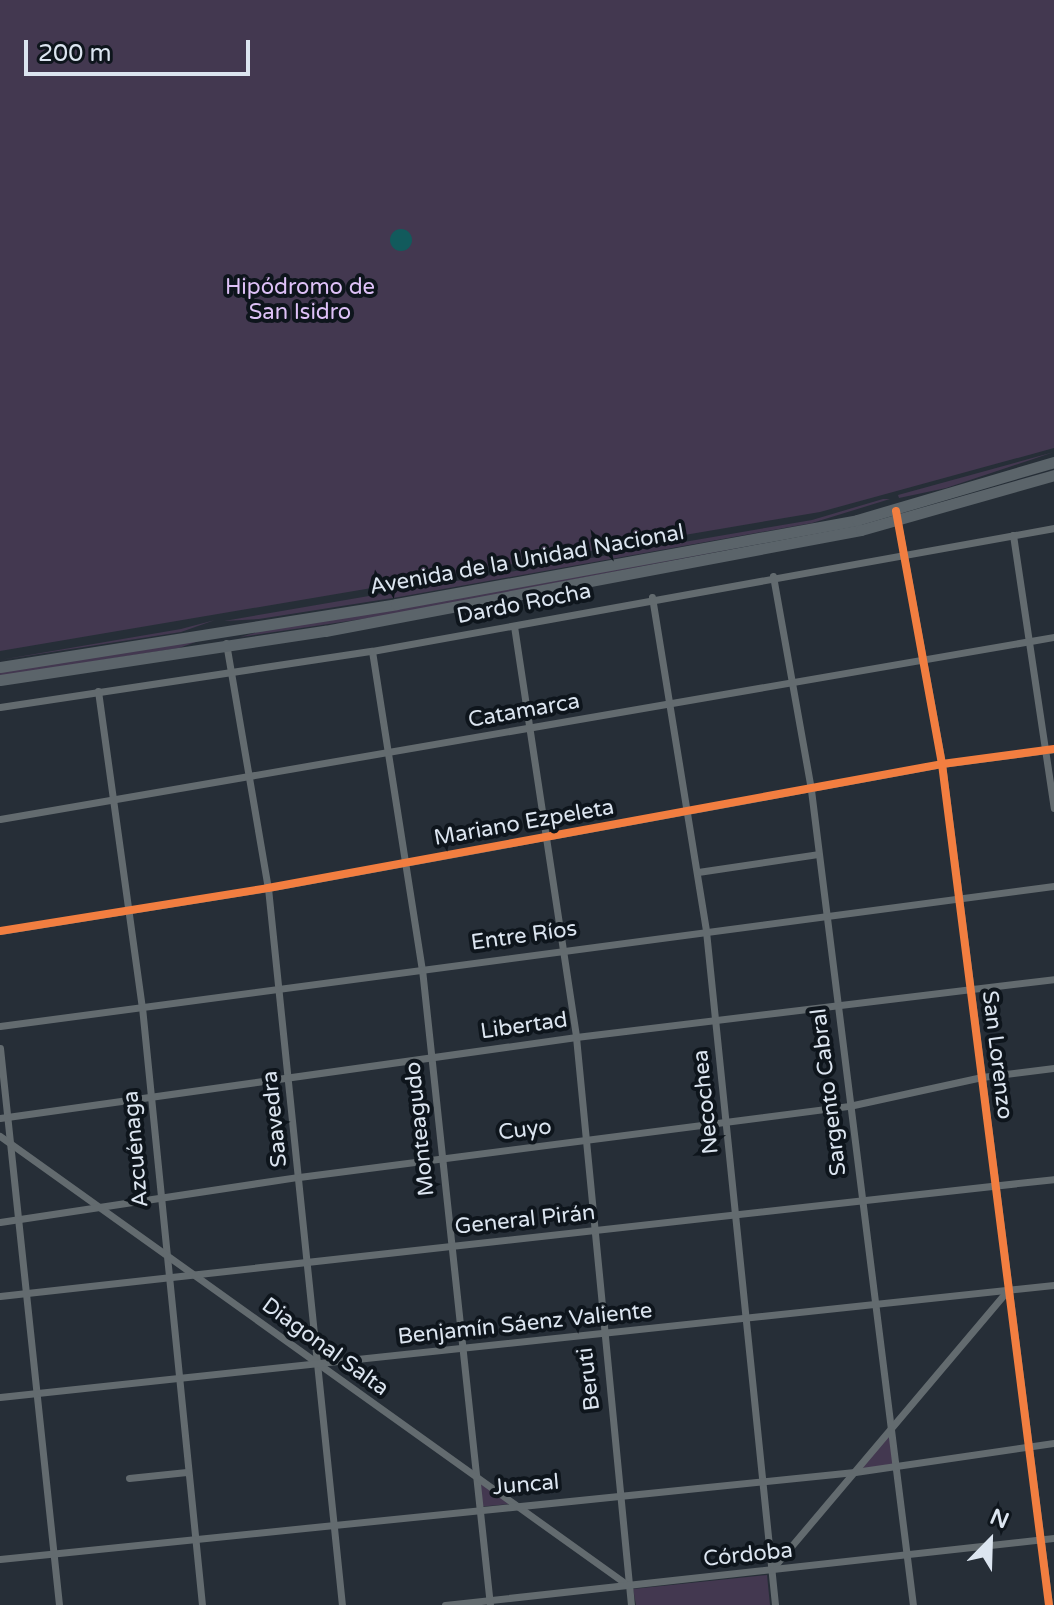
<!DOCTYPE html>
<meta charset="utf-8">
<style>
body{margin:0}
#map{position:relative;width:1054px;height:1605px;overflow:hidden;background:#262e37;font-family:"Varela Round",sans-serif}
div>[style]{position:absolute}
.green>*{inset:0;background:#433850}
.water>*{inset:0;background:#125a5c}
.round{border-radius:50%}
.minor>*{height:7px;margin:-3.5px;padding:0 3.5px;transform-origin:3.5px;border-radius:3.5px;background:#636b6f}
.secondary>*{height:11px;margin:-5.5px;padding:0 5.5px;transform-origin:5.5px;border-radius:5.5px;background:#5b646a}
.cycleway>*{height:8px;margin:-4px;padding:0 4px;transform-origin:4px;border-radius:4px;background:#f27e40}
span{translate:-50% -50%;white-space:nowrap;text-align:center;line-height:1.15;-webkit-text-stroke:8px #0e151c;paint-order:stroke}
.park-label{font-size:22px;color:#dec1f7}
.street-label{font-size:22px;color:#dce5f0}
.north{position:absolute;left:950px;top:1501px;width:80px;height:80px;-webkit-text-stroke:6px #0e151c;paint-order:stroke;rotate:23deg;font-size:22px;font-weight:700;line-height:32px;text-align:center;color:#dce5f0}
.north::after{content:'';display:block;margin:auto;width:28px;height:36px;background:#dce5f0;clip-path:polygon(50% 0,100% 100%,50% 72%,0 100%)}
.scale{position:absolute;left:24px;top:40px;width:226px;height:36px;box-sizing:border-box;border:4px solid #dce5f0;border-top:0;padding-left:10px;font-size:24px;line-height:28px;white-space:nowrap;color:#dce5f0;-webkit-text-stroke:6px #0e151c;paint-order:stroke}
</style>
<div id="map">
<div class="green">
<div style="clip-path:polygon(0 0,1054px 0,1054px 448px,820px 512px,0 651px)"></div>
<div style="clip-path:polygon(1054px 452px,946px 488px,899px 498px,898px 495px)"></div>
<div style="clip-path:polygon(883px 499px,890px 499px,812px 523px,399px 597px,259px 619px,224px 621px,812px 520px)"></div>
<div style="clip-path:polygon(881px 520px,396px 614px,240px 637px,265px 630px)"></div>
<div style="clip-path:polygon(215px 620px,181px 632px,0 660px,181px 629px)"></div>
<div style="clip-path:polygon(201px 640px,179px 648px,0 676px,0 670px)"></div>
<div style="clip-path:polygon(890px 1430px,896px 1466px,855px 1472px)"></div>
<div style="clip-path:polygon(474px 1477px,511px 1504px,477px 1507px)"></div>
<div style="clip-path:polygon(767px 1575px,770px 1605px,636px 1605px,633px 1589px)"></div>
</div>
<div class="water">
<div class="round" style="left:390px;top:229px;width:22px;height:22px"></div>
</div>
<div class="minor">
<div style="left:897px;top:518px;width:250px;rotate:79.6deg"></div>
<div style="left:942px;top:764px;width:848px;rotate:82.75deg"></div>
<div style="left:1013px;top:535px;width:276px;rotate:81.5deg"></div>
<div style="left:773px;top:576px;width:217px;rotate:79.9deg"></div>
<div style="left:811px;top:790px;width:821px;rotate:82.87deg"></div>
<div style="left:652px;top:597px;width:338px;rotate:80.8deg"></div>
<div style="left:706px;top:931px;width:678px;rotate:84.15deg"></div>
<div style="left:514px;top:626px;width:416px;rotate:81.4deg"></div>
<div style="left:576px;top:1037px;width:571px;rotate:84.47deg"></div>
<div style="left:226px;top:643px;width:249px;rotate:80.3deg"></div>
<div style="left:268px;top:888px;width:721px;rotate:84.11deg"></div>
<div style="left:372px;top:651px;width:322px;rotate:81.1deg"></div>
<div style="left:422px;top:969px;width:640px;rotate:83.9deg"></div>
<div style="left:98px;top:691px;width:319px;rotate:82.1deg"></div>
<div style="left:142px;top:1007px;width:601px;rotate:84.27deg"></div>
<div style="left:0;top:707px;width:376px;rotate:-8.6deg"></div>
<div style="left:372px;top:651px;width:693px;rotate:-10.22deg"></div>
<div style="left:0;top:819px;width:1070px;rotate:-9.8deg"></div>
<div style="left:698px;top:872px;width:121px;rotate:-8.5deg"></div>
<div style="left:0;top:931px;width:271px;rotate:-9.1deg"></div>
<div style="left:268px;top:888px;width:685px;rotate:-10.42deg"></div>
<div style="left:942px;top:764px;width:113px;rotate:-7.6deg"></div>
<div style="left:0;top:1026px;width:1063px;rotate:-7.57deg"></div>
<div style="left:0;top:1048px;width:560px;rotate:83.95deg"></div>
<div style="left:0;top:1118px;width:582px;rotate:-8deg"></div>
<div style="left:576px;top:1037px;width:482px;rotate:-6.9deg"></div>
<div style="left:0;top:1136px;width:773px;rotate:35.58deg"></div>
<div style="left:0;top:1222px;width:302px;rotate:-8.6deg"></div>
<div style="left:299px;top:1177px;width:555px;rotate:-7.36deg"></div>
<div style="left:849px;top:1106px;width:136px;rotate:-12.3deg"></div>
<div style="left:982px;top:1077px;width:73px;rotate:-7.1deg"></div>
<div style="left:0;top:1296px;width:1060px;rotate:-6.33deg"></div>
<div style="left:0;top:1397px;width:1060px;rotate:-6.07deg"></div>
<div style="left:129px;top:1478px;width:58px;rotate:-5.9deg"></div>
<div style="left:0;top:1559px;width:859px;rotate:-5.81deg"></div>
<div style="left:855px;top:1472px;width:201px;rotate:-8.3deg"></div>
<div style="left:772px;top:1569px;width:365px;rotate:-49.8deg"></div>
<div style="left:445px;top:1605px;width:613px;rotate:-6.28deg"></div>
</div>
<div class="secondary">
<div style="left:0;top:667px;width:401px;rotate:-9deg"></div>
<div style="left:396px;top:604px;width:469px;rotate:-10.3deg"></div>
<div style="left:857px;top:520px;width:205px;rotate:-16.4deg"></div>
<div style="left:0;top:680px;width:329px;rotate:-8.6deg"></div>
<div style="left:325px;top:631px;width:545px;rotate:-10.67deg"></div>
<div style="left:861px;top:530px;width:201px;rotate:-15.9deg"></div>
</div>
<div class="cycleway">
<div style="left:896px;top:511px;width:257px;rotate:79.7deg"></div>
<div style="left:942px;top:764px;width:848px;rotate:82.75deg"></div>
<div style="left:0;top:931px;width:271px;rotate:-9.1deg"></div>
<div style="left:268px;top:888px;width:685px;rotate:-10.42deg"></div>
<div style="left:942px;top:764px;width:113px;rotate:-7.6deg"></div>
</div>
<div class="park-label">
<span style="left:300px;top:300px">Hipódromo de<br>San Isidro</span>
</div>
<div class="street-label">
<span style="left:527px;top:560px;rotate:-10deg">Avenida de la Unidad Nacional</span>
<span style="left:524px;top:604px;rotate:-11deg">Dardo Rocha</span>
<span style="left:524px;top:711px;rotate:-10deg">Catamarca</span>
<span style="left:524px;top:823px;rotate:-10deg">Mariano Ezpeleta</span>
<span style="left:524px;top:936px;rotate:-8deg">Entre Ríos</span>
<span style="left:524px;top:1026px;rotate:-8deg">Libertad</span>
<span style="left:997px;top:1055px;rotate:83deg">San Lorenzo</span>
<span style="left:829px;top:1092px;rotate:-97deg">Sargento Cabral</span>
<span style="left:706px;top:1102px;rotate:-96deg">Necochea</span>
<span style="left:275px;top:1119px;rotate:-96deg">Saavedra</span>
<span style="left:420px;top:1129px;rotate:-96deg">Monteagudo</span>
<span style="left:525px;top:1130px;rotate:-7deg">Cuyo</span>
<span style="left:136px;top:1149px;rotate:-95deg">Azcuénaga</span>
<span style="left:525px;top:1220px;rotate:-6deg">General Pirán</span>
<span style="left:525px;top:1324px;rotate:-6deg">Benjamín Sáenz Valiente</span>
<span style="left:325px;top:1347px;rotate:36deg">Diagonal Salta</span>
<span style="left:589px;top:1379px;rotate:-97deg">Beruti</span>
<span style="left:526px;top:1485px;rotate:-5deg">Juncal</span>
<span style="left:748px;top:1555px;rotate:-6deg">Córdoba</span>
</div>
<div class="north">N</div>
<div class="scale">200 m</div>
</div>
